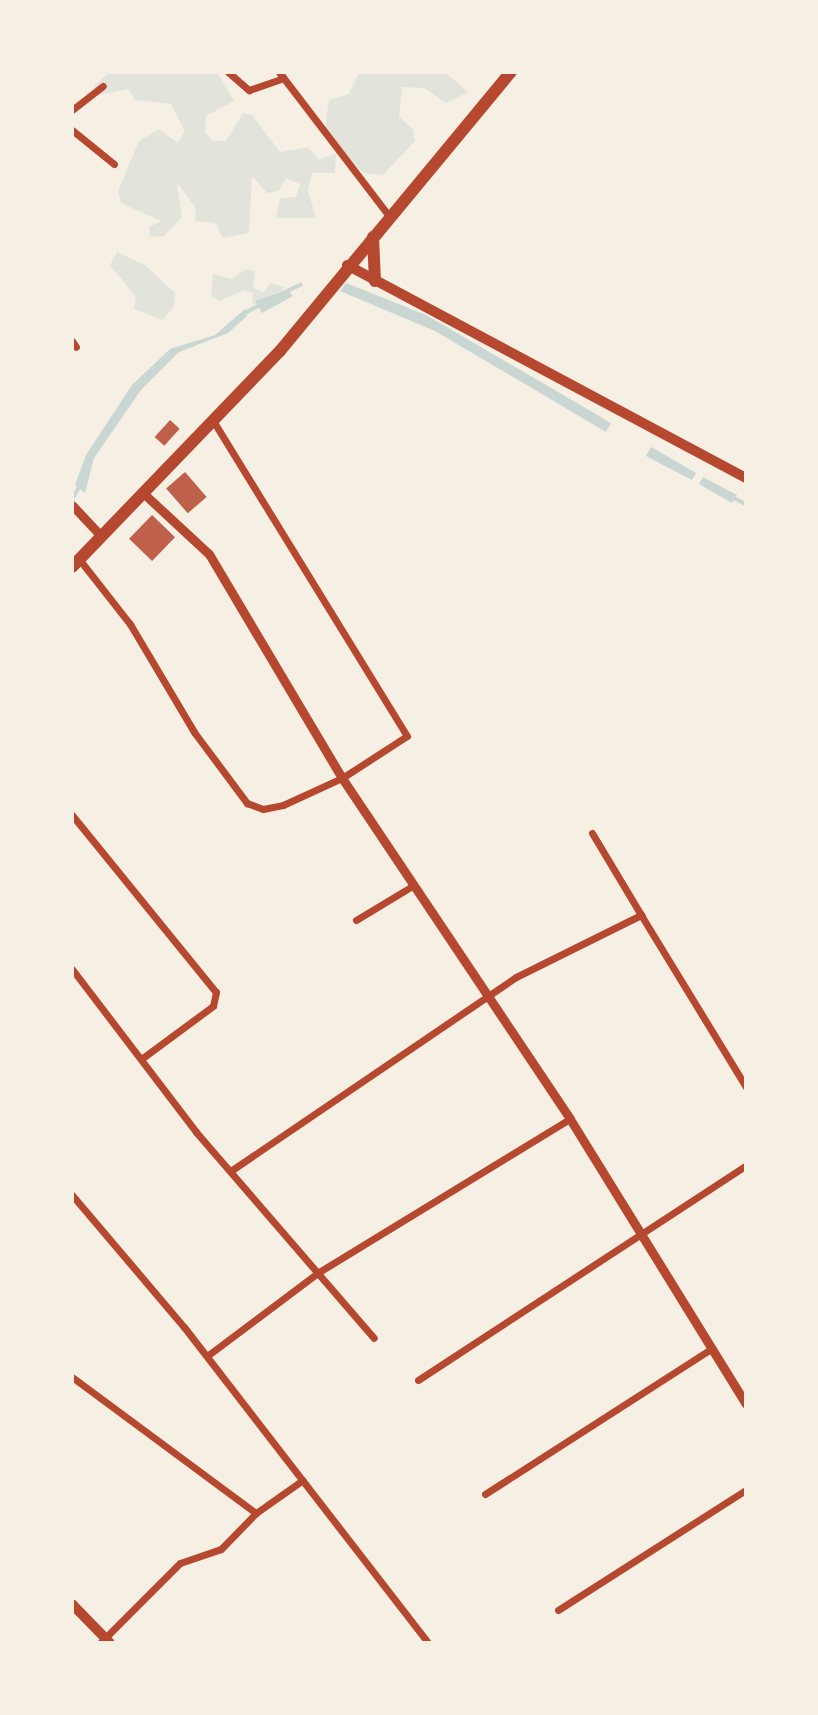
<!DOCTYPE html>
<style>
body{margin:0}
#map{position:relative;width:818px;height:1715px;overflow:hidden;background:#f6efe4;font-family:Quicksand,sans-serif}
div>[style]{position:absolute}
.green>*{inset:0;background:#e2e4dc}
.water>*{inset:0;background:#c9d6d2}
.stream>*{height:3.5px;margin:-1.75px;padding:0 1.75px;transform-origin:1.75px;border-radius:1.75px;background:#c9d6d2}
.building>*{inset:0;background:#bf614a;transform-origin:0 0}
.minor>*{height:7px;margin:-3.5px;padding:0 3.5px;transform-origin:3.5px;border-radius:3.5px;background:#b5482f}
.tertiary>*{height:9px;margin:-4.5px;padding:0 4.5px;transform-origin:4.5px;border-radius:4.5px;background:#b5482f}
.secondary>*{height:10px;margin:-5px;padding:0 5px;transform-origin:5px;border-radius:5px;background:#b5482f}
.primary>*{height:12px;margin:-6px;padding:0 6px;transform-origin:6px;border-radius:6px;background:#b5482f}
span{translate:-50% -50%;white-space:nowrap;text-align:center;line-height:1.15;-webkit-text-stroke:5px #f6efe4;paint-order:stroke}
.frame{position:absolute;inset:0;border:74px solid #f6efe4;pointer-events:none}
</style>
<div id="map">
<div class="green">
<div style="clip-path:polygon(110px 72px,217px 72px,234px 101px,206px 116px,205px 132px,212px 141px,226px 141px,243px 113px,252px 115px,280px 152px,308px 147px,319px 160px,336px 153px,335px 173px,312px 173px,308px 190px,316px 218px,276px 218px,280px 198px,296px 197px,300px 184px,286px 178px,279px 191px,267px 193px,252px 176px,249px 233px,223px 238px,215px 223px,195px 221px,196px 208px,177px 183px,182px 217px,164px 236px,150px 237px,149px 227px,161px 221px,121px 203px,118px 191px,139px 141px,159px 129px,178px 143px,185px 131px,171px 104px,135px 100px,128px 89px,94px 96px,95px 85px)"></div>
<div style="clip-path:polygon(359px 72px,445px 72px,468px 92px,446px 103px,424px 88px,402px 87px,399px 117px,413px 129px,415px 141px,383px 175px,364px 173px,324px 134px,329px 100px,349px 94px)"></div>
<div style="clip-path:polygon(117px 252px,146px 266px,175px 293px,174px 307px,162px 320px,134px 309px,136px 297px,110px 265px)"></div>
<div style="clip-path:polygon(246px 269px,255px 271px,253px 287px,263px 293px,270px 283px,284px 287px,280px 299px,252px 304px,253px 293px,245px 290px,219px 301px,211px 296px,213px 274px,231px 279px)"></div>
</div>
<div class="water">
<div style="clip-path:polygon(346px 283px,426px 315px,611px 423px,606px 432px,435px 331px,340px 291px)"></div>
<div style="clip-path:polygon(288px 290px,293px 296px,262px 313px,255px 301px)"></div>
<div style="clip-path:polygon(245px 309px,247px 316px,228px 333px,179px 352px,141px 390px,94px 458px,85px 493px,75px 485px,86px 455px,132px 385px,170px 349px,215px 335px)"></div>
<div style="clip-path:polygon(651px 447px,696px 473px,692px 480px,646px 456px)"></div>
<div style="clip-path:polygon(703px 477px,737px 495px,732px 503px,699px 484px)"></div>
</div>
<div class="stream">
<div style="left:285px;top:292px;width:17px;rotate:-25deg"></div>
<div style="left:245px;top:313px;width:17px;rotate:-28deg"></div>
<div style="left:732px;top:497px;width:16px;rotate:27deg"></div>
<div style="left:72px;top:500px;width:17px;rotate:-62deg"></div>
</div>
<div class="building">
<div style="left:170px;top:420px;width:13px;height:23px;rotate:42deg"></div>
<div style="left:185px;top:472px;width:33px;height:25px;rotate:49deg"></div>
<div style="left:152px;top:515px;width:32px;height:33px;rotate:44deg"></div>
</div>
<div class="minor">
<div style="left:228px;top:72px;width:28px;rotate:41deg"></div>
<div style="left:249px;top:90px;width:36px;rotate:-19deg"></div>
<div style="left:279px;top:72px;width:181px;rotate:52.6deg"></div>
<div style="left:72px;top:110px;width:39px;rotate:-38deg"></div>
<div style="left:72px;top:130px;width:54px;rotate:39deg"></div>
<div style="left:72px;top:341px;width:7px;rotate:56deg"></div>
<div style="left:79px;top:559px;width:83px;rotate:51.9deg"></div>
<div style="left:130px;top:624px;width:126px;rotate:59.3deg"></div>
<div style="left:194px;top:732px;width:89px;rotate:53.3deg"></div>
<div style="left:247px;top:803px;width:17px;rotate:21deg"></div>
<div style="left:263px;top:809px;width:20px;rotate:-11deg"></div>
<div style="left:283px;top:805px;width:65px;rotate:-24.6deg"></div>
<div style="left:342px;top:778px;width:77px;rotate:-32.9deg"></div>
<div style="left:407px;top:736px;width:372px;rotate:-121.6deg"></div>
<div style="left:72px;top:815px;width:228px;rotate:50.9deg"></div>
<div style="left:216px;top:992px;width:14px;rotate:102deg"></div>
<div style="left:213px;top:1006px;width:89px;rotate:143.6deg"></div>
<div style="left:592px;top:833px;width:96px;rotate:59.1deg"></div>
<div style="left:356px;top:920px;width:68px;rotate:-31.1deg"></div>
<div style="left:72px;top:969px;width:205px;rotate:52.7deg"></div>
<div style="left:196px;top:1132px;width:272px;rotate:49.2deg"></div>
<div style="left:232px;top:1170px;width:343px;rotate:-34.2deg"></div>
<div style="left:516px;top:977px;width:140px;rotate:-26.4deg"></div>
<div style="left:641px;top:915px;width:202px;rotate:58.6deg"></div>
<div style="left:72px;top:1195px;width:173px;rotate:49.7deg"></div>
<div style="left:184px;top:1327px;width:399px;rotate:52.3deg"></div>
<div style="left:207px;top:1356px;width:140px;rotate:-36.9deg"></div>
<div style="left:319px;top:1272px;width:294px;rotate:-31.4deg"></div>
<div style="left:72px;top:1377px;width:229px;rotate:36.5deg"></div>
<div style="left:418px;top:1380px;width:392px;rotate:-33.2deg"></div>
<div style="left:485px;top:1494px;width:270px;rotate:-32.7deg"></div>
<div style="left:558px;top:1610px;width:223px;rotate:-32.6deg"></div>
<div style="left:100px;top:1643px;width:113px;rotate:-45deg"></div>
<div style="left:180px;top:1563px;width:43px;rotate:-18.9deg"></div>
<div style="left:221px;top:1549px;width:50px;rotate:-45.8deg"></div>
<div style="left:256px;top:1513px;width:57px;rotate:-35.1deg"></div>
</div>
<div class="tertiary">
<div style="left:142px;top:492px;width:91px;rotate:42.8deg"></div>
<div style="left:209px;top:554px;width:261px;rotate:59.3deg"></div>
<div style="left:342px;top:778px;width:410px;rotate:56.2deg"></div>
<div style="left:570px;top:1119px;width:335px;rotate:58.3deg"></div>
<div style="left:72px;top:505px;width:42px;rotate:46.9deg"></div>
</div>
<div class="secondary">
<div style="left:347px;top:265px;width:452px;rotate:28.1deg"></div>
<div style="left:72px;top:1604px;width:54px;rotate:45.7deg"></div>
</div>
<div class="primary">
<div style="left:373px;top:237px;width:44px;rotate:87.4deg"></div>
<div style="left:72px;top:567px;width:300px;rotate:-46.1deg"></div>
<div style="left:280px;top:351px;width:362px;rotate:-50.4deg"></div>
</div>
<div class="frame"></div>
</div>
